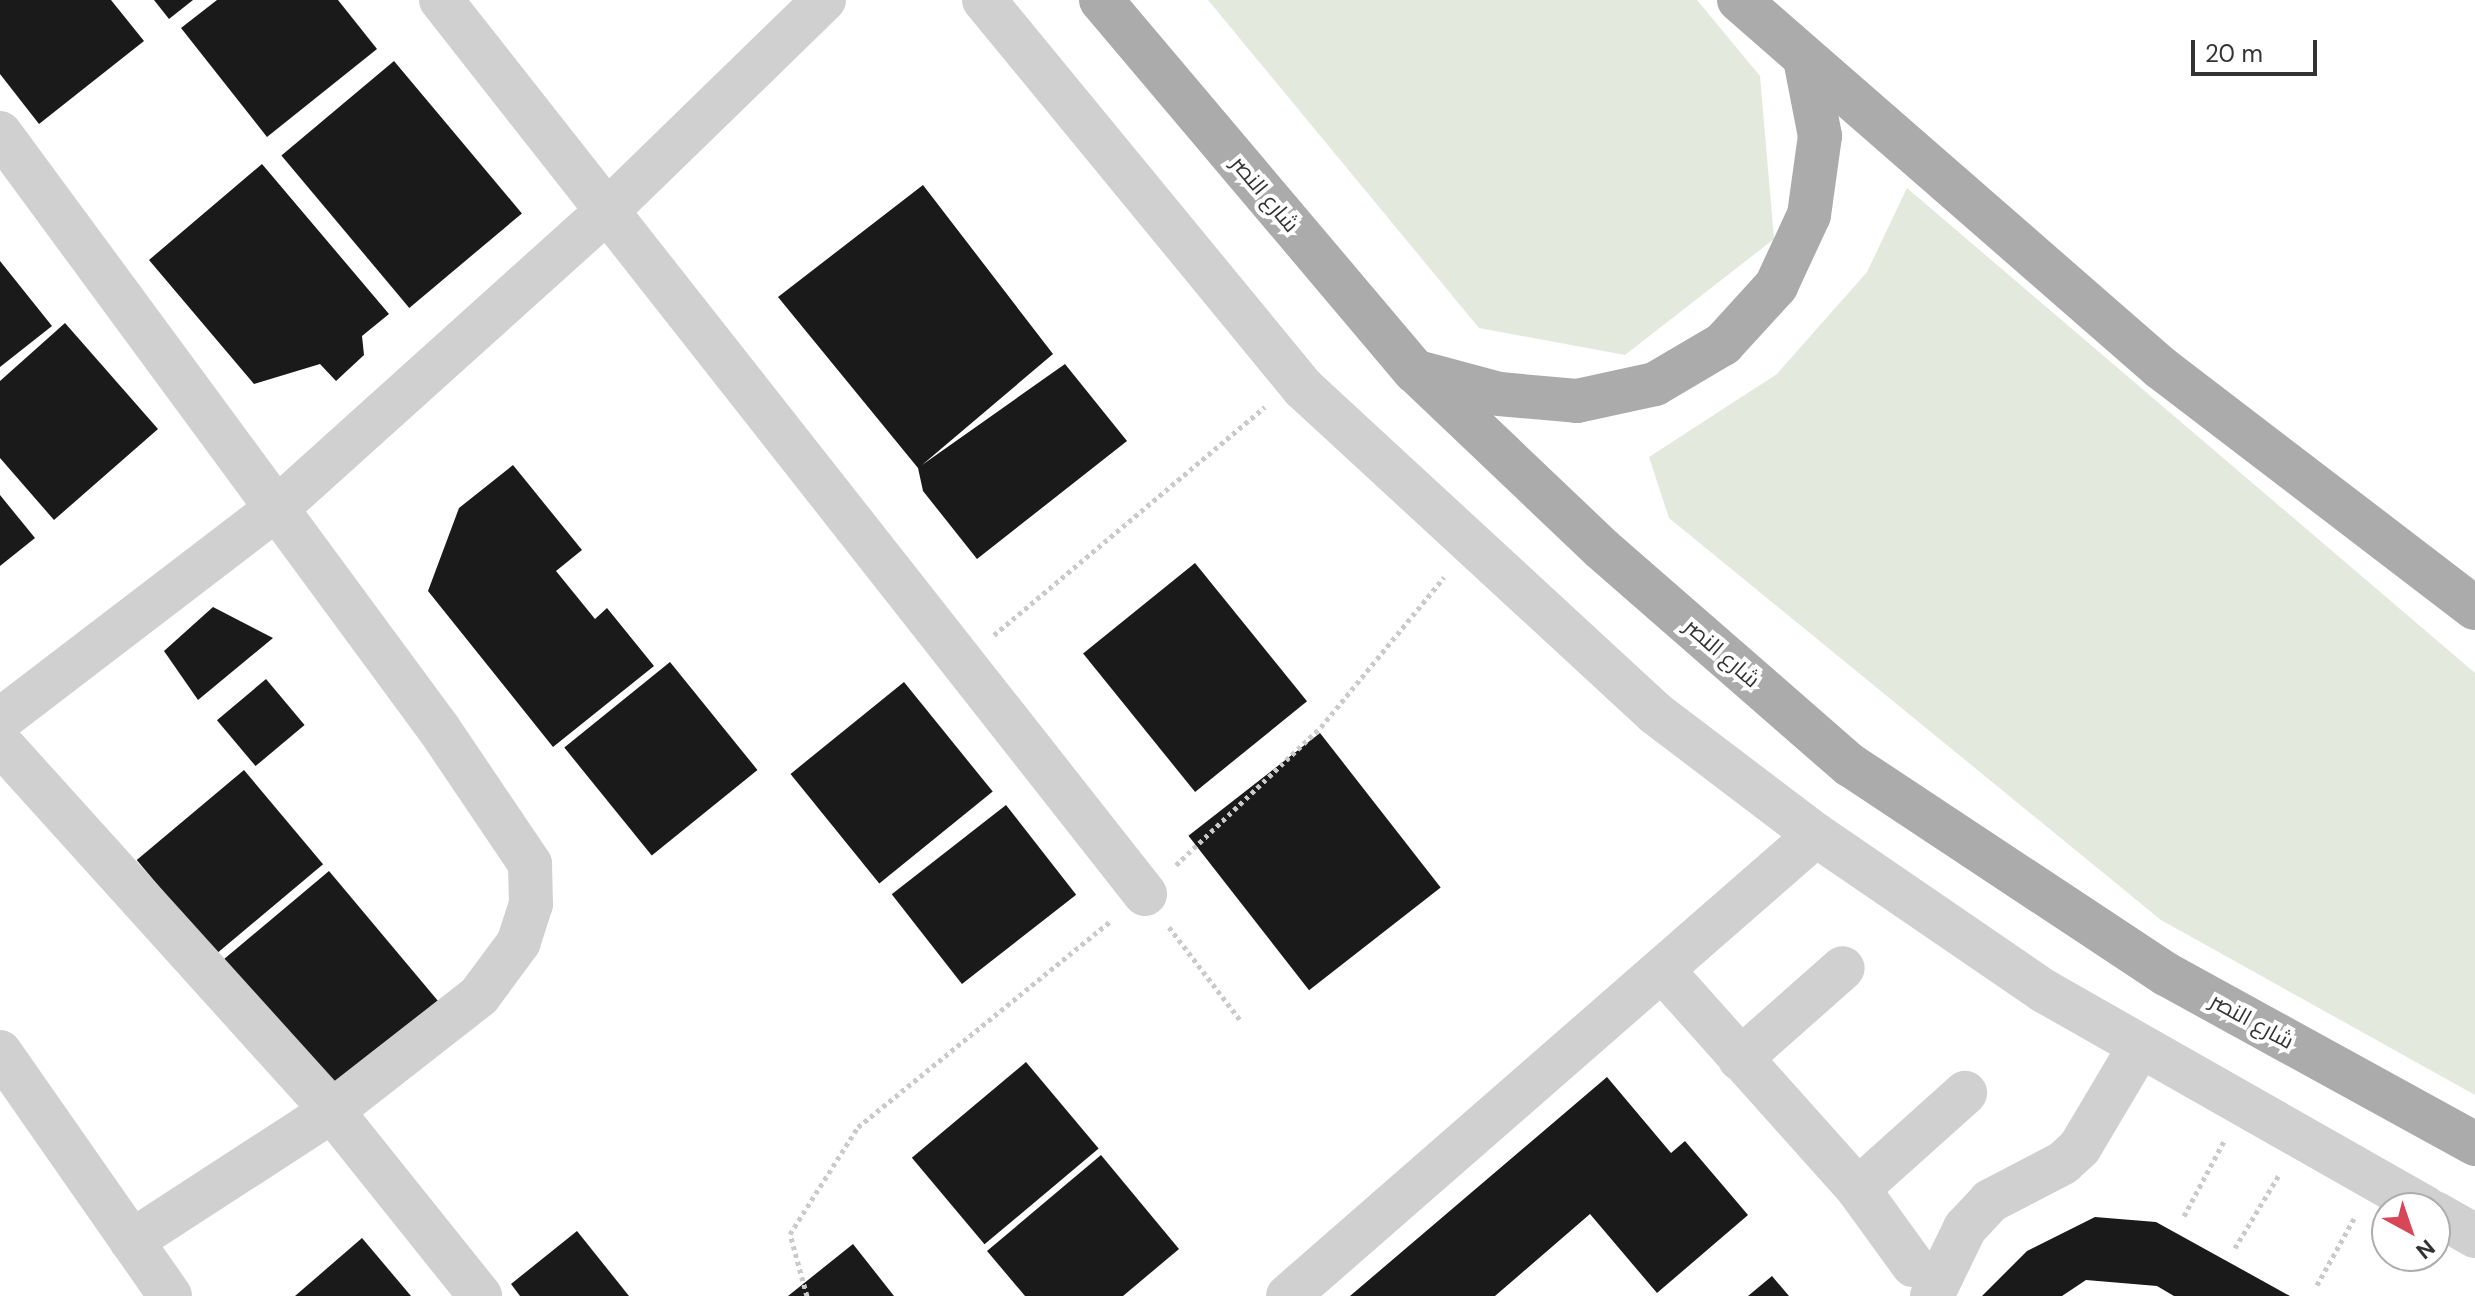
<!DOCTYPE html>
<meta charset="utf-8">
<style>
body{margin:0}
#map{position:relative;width:2475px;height:1296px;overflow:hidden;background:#fff;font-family:"DM Sans",Cairo,sans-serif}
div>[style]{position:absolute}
.green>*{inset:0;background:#e3e9dd}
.building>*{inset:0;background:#1a1a1a;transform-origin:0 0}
.path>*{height:5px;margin-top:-2.5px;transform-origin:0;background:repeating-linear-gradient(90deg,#cacaca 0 4px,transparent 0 8px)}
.minor>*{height:44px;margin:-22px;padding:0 22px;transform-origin:22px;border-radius:22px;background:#d0d0d0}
.major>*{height:44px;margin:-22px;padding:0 22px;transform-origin:22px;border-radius:22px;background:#ababab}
span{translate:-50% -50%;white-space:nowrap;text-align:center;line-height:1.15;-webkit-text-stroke:8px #fff;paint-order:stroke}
.street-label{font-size:22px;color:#333}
.north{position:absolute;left:2371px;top:1192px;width:80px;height:80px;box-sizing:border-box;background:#fff;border:2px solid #adadad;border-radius:50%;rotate:140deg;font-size:22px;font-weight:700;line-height:32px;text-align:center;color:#333}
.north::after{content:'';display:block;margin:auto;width:28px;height:36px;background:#d84758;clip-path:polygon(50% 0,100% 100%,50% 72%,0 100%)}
.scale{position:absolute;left:2191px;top:40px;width:126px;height:36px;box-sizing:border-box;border:4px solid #333;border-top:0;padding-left:10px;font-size:24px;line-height:28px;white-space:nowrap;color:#333;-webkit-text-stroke:6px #fff;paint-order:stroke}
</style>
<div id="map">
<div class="green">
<div style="clip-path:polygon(1208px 0,1697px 0,1760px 76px,1774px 239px,1625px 355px,1479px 328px)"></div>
<div style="clip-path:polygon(1907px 188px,2475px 673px,2475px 1095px,2161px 920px,1669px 518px,1649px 457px,1777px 374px,1867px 272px)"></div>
</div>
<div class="building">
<div style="clip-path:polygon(0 0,111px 0,144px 41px,39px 124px,0 74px)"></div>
<div style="clip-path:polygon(154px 0,193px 0,169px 19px)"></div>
<div style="clip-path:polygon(217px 0,338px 0,377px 49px,267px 137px,181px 28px)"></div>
<div style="left:394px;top:61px;width:199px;height:147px;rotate:50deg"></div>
<div style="clip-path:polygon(262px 164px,389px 314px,362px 336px,364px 355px,336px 381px,320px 364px,254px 384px,149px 260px)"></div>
<div style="clip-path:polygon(923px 185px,1053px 354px,922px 465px,1065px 364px,1127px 441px,977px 559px,923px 491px,918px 468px,778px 297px)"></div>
<div style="clip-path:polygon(0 261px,52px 326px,0 367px)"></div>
<div style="clip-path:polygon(65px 323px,158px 429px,54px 520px,0 458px,0 381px)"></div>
<div style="clip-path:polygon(513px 465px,582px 550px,556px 571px,595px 619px,607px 608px,654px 666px,553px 747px,428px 591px,459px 508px)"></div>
<div style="clip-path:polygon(0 495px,35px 538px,0 566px)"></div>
<div style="left:1195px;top:563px;width:178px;height:144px;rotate:51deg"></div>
<div style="clip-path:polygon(213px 607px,273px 638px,198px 700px,164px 651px)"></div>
<div style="left:670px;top:662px;width:139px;height:136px;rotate:51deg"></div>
<div style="left:266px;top:679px;width:60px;height:64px;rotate:50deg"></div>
<div style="left:904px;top:682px;width:141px;height:146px;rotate:51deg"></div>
<div style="left:1320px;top:733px;width:196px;height:167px;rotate:52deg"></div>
<div style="left:244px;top:770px;width:123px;height:140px;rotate:50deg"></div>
<div style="left:1006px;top:805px;width:114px;height:145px;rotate:52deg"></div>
<div style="left:329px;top:871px;width:170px;height:140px;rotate:50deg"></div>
<div style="left:1026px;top:1062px;width:113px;height:149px;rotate:50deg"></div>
<div style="clip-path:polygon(1607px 1077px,1671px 1153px,1685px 1141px,1748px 1215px,1657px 1293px,1590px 1214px,1495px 1296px,1350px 1296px)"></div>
<div style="clip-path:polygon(1101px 1155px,1179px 1249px,1123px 1296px,1025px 1296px,987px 1251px)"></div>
<div style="clip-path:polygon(2095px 1217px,2156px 1222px,2290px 1296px,2174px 1296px,2157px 1286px,2086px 1280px,2062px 1296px,1982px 1296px,2027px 1251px)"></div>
<div style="clip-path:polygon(577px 1231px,629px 1296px,520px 1296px,511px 1284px)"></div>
<div style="clip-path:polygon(362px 1238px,411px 1296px,295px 1296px)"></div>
<div style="clip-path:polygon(853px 1244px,894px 1296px,788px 1296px)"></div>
<div style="clip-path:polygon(1772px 1276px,1789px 1296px,1748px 1296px)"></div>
</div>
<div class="path">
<div style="left:994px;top:635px;width:354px;rotate:-40.1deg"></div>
<div style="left:1176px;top:865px;width:200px;rotate:-43.6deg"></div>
<div style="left:1321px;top:727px;width:194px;rotate:-50.6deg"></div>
<div style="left:1169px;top:927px;width:117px;rotate:52.6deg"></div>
<div style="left:2184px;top:1216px;width:85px;rotate:-61.9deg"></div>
<div style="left:2235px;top:1248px;width:87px;rotate:-59deg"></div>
<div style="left:2317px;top:1285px;width:80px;rotate:-60.9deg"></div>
<div style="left:807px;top:1296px;width:64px;rotate:-105.3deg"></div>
<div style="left:790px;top:1234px;width:127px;rotate:-57.6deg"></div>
<div style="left:858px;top:1127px;width:326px;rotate:-39.2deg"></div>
</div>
<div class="minor">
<div style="left:441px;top:0;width:1138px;rotate:51.78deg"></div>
<div style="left:984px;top:0;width:502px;rotate:50.57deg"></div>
<div style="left:1303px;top:388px;width:479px;rotate:42.7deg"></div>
<div style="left:1655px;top:713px;width:202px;rotate:37.2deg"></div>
<div style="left:1816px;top:835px;width:276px;rotate:34.4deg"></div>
<div style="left:2044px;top:991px;width:439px;rotate:29.6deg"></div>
<div style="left:0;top:133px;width:740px;rotate:53.63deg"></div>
<div style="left:439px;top:729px;width:163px;rotate:56deg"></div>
<div style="left:530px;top:864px;width:40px;rotate:88.6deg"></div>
<div style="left:531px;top:904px;width:40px;rotate:108deg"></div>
<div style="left:519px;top:942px;width:67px;rotate:126.5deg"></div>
<div style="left:479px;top:996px;width:187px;rotate:142deg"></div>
<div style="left:332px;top:1111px;width:239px;rotate:147deg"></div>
<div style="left:0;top:720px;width:346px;rotate:-37.4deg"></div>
<div style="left:275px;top:510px;width:450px;rotate:-42deg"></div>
<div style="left:609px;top:209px;width:300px;rotate:-44.2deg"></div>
<div style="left:0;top:743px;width:496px;rotate:47.9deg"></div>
<div style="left:332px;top:1111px;width:237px;rotate:51.3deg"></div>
<div style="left:1664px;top:972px;width:291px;rotate:48.2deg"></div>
<div style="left:1858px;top:1189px;width:94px;rotate:54.1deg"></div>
<div style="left:0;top:1052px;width:297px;rotate:55.1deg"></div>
<div style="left:1740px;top:1059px;width:137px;rotate:-41.5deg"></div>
<div style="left:1858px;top:1189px;width:144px;rotate:-41.9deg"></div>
<div style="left:2435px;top:1213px;width:46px;rotate:29.9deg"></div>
<div style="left:1288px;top:1296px;width:701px;rotate:-41.12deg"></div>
<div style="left:1932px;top:1296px;width:76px;rotate:-64.1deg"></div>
<div style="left:1965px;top:1228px;width:37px;rotate:-47deg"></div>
<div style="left:1990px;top:1201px;width:82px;rotate:-27.5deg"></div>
<div style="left:2063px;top:1163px;width:23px;rotate:-43deg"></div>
<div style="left:2080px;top:1147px;width:117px;rotate:-59.3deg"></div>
</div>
<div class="major">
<div style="left:1101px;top:0;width:486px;rotate:49.8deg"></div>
<div style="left:1415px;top:371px;width:258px;rotate:43.6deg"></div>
<div style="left:1602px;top:549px;width:329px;rotate:41.1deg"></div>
<div style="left:1850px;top:765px;width:379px;rotate:33.5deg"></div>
<div style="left:2166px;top:974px;width:353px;rotate:28.8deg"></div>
<div style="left:1739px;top:0;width:560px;rotate:41.09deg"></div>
<div style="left:2161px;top:368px;width:395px;rotate:37.4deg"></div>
<div style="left:1421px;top:373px;width:81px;rotate:15.1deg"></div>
<div style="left:1499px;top:394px;width:78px;rotate:5.1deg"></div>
<div style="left:1577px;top:401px;width:80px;rotate:-12.3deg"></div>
<div style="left:1655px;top:384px;width:79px;rotate:-30.5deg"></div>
<div style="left:1723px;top:344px;width:79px;rotate:-47.6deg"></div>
<div style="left:1776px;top:286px;width:78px;rotate:-65.1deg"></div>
<div style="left:1809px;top:215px;width:80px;rotate:-82.1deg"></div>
<div style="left:1820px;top:136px;width:78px;rotate:-101deg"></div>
</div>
<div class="street-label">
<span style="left:1265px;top:194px;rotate:50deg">شارع النصر</span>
<span style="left:1722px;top:653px;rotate:41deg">شارع النصر</span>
<span style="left:2252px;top:1021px;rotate:29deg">شارع النصر</span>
</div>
<div class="north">N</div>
<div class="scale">20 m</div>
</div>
